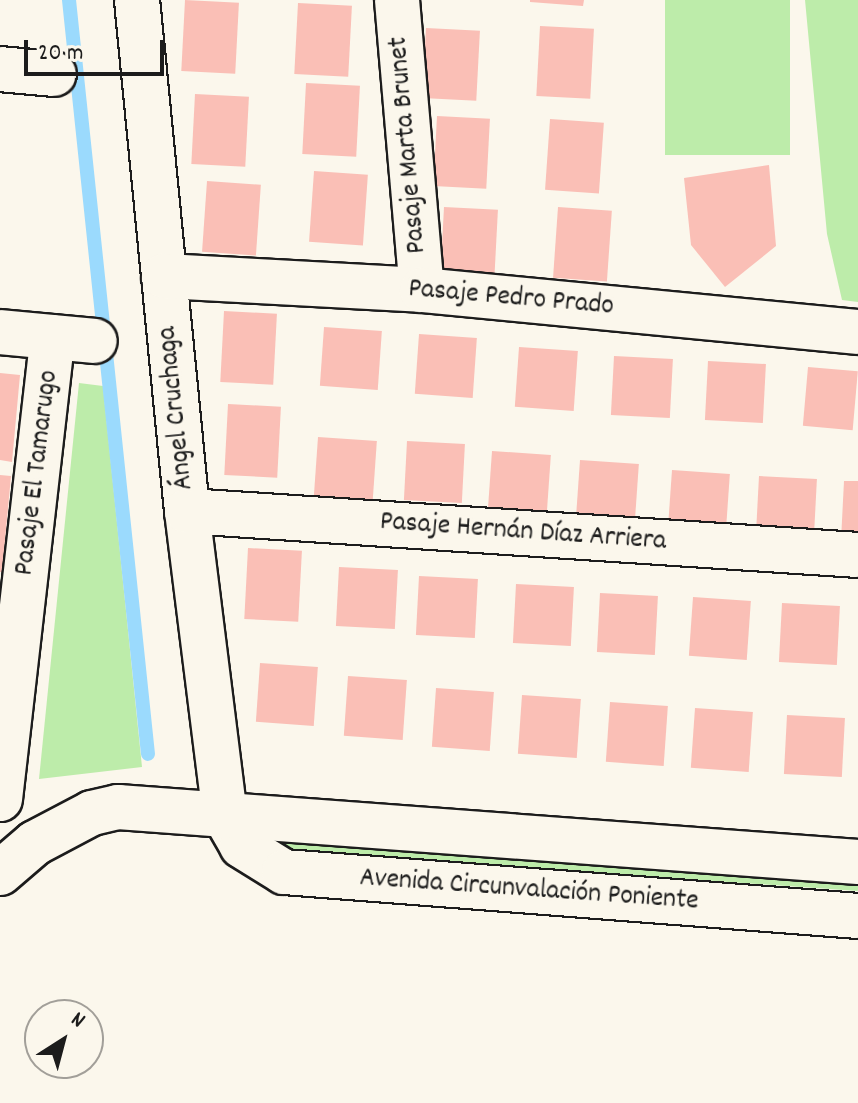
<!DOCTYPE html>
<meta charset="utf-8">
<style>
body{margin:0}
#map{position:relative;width:858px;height:1103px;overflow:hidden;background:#fbf7ec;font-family:Dekko,sans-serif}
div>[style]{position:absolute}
.green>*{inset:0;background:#bdecaa;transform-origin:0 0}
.stream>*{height:14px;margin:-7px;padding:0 7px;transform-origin:7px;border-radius:7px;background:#9bdafd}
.building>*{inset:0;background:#fabfb6;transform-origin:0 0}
.roads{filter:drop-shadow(2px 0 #1c1c1c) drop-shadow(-2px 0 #1c1c1c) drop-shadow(0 2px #1c1c1c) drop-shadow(0 -2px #1c1c1c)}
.minor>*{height:44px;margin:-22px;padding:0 22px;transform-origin:22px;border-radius:22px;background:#fbf7ec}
span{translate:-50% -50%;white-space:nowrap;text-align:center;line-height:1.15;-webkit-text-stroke:6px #fbf7ec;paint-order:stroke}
.street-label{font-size:28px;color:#1c1c1c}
.north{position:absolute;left:24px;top:999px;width:80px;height:80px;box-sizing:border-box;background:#fbf7ec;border:2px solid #a29f99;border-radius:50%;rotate:36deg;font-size:22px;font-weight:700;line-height:32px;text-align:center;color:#1c1c1c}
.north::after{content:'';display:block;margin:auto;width:28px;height:36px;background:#1c1c1c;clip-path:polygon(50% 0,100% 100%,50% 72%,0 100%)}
.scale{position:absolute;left:24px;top:40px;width:140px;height:36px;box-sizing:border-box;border:4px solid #1c1c1c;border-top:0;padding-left:10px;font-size:24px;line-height:28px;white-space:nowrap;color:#1c1c1c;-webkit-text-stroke:6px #fbf7ec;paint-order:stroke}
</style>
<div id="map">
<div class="green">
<div style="left:665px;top:0;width:125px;height:155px"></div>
<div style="clip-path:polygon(805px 0,858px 0,858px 302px,842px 300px,827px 234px)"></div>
<div style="clip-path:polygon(79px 383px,103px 386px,142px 767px,39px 779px)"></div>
<div style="left:271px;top:839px;width:589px;height:11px;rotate:4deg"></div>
</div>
<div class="stream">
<div style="left:69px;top:0;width:758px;rotate:84.02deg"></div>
</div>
<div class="building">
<div style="left:185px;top:0;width:54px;height:71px;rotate:3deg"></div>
<div style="clip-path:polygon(530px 0,584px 0,583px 6px,530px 2px)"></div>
<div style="left:298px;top:3px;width:54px;height:71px;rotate:3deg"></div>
<div style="left:540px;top:26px;width:54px;height:70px;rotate:3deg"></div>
<div style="left:426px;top:28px;width:54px;height:70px;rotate:3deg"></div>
<div style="left:306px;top:83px;width:54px;height:71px;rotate:3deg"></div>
<div style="left:195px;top:94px;width:54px;height:70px;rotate:3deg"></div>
<div style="left:437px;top:116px;width:53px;height:70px;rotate:3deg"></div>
<div style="left:550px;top:119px;width:54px;height:71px;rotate:4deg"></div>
<div style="clip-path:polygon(769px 165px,776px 246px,725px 287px,691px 245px,684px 178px)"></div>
<div style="left:314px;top:171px;width:54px;height:71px;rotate:4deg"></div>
<div style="left:207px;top:181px;width:54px;height:71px;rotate:4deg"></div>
<div style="left:444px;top:207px;width:54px;height:71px;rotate:3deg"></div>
<div style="left:558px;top:207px;width:54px;height:71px;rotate:4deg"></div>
<div style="left:224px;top:311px;width:53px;height:71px;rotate:3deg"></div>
<div style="left:324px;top:327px;width:58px;height:59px;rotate:4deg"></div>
<div style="left:419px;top:334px;width:58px;height:60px;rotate:4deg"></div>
<div style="left:519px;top:347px;width:59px;height:60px;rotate:4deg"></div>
<div style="left:614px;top:356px;width:59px;height:59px;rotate:3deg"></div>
<div style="left:708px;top:361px;width:58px;height:59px;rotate:3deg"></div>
<div style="left:808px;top:367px;width:50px;height:59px;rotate:5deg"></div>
<div style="clip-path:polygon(0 373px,20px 375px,12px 462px,0 460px)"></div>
<div style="left:228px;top:404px;width:53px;height:71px;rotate:3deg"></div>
<div style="left:318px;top:437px;width:59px;height:60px;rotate:4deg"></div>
<div style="left:407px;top:441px;width:58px;height:59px;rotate:3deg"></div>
<div style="left:492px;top:451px;width:59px;height:59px;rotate:4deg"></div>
<div style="left:580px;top:460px;width:59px;height:60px;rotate:4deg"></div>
<div style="left:672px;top:470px;width:58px;height:59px;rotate:4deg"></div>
<div style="clip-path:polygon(0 475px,11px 476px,2px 572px,0 572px)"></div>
<div style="left:759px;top:476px;width:58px;height:59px;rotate:3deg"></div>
<div style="clip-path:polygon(844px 481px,858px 481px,858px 541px,841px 540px)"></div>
<div style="left:248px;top:548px;width:54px;height:71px;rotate:3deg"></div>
<div style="left:339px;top:567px;width:59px;height:59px;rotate:3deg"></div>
<div style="left:419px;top:576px;width:59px;height:59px;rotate:3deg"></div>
<div style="left:516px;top:584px;width:58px;height:59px;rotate:3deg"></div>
<div style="left:600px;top:593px;width:58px;height:59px;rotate:3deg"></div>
<div style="left:693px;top:597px;width:58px;height:59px;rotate:4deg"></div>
<div style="left:782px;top:603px;width:58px;height:59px;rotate:3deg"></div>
<div style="left:260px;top:663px;width:58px;height:59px;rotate:4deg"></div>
<div style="left:348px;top:676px;width:59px;height:60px;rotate:4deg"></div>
<div style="left:436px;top:688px;width:58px;height:59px;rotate:4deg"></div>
<div style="left:522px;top:695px;width:59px;height:59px;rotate:4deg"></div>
<div style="left:610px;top:702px;width:58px;height:60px;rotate:4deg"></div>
<div style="left:695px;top:708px;width:58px;height:60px;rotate:4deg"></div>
<div style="left:787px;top:715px;width:58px;height:59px;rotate:3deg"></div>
</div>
<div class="roads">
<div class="minor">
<div style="left:137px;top:0;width:513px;rotate:84.41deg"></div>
<div style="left:187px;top:511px;width:307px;rotate:82.9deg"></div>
<div style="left:225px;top:816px;width:34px;rotate:60deg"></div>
<div style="left:242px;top:846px;width:49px;rotate:31.8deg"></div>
<div style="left:284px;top:872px;width:576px;rotate:4.38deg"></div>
<div style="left:397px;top:0;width:291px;rotate:85.1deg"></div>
<div style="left:0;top:69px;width:54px;rotate:5.3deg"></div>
<div style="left:164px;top:276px;width:258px;rotate:3.1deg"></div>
<div style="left:422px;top:290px;width:438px;rotate:5.5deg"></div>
<div style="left:0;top:332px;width:95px;rotate:5.4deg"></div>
<div style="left:187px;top:511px;width:672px;rotate:3.75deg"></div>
<div style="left:0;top:799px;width:465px;rotate:-83.5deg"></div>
<div style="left:0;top:873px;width:46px;rotate:-40.6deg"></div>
<div style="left:35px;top:843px;width:64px;rotate:-27.8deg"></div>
<div style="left:92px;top:813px;width:27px;rotate:-13deg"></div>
<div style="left:118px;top:807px;width:742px;rotate:4.25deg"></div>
</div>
</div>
<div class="street-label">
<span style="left:409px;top:145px;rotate:-95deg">Pasaje Marta Brunet</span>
<span style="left:511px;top:299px;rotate:5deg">Pasaje Pedro Prado</span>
<span style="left:177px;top:408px;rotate:-96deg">Ángel Cruchaga</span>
<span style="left:38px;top:473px;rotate:-83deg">Pasaje El Tamarugo</span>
<span style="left:523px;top:533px;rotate:4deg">Pasaje Hernán Díaz Arriera</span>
<span style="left:529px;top:891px;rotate:4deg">Avenida Circunvalación Poniente</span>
</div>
<div class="north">N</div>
<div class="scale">20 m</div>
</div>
